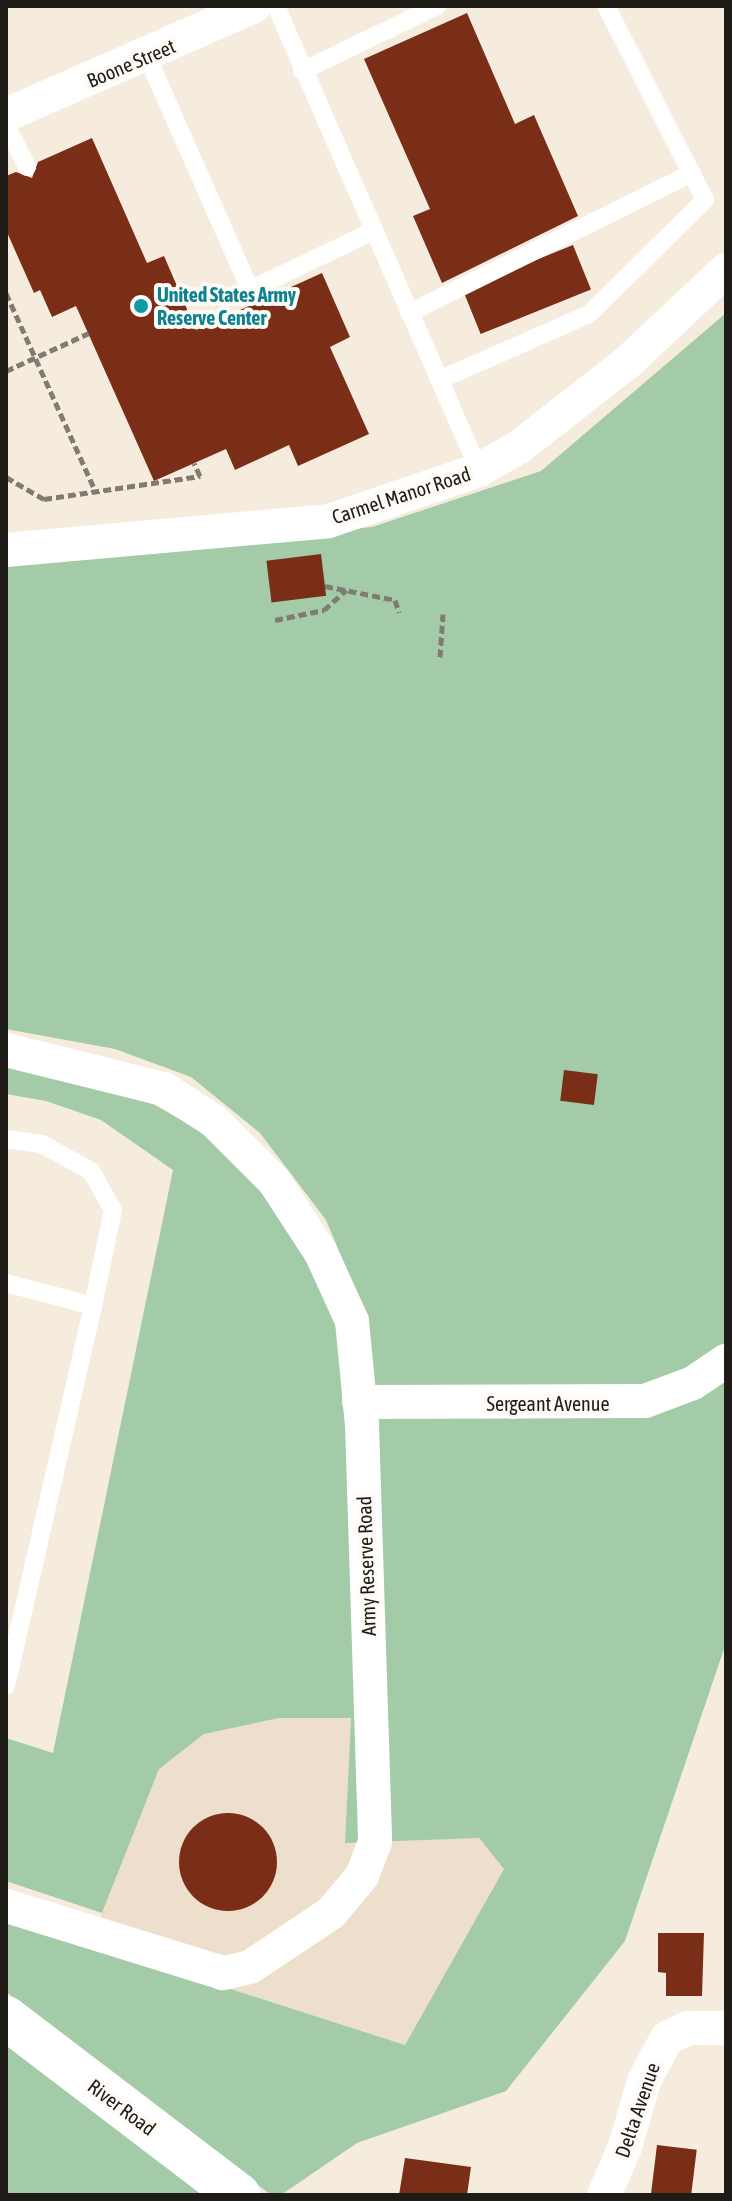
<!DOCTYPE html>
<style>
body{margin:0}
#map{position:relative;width:732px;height:2201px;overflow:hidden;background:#f5ecde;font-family:"Asap Condensed",sans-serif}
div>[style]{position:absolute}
.built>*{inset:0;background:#eddfcb}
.green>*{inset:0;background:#a3cba7}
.building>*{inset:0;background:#7a2e18;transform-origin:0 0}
.round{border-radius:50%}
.path>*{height:5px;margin-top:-2.5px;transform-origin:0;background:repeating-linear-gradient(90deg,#817b72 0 8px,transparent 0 12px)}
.lane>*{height:18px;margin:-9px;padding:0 9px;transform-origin:9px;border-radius:9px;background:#fff}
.street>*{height:34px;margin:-17px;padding:0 17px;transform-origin:17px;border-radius:17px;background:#fff}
.secondary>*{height:44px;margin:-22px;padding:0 22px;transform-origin:22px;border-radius:22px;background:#fff}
.dots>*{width:22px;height:22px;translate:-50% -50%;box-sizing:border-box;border:4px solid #fefaf5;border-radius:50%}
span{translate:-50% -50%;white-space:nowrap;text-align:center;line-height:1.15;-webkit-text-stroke:8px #fefaf5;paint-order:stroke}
.street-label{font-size:20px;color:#1f1b17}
.culture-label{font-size:20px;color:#0d838f;font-weight:700}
.left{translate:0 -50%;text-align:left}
.frame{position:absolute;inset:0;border:8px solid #1f1b17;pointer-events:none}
</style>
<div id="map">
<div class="built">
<div style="clip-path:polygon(279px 1718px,351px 1718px,345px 1843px,479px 1838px,504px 1869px,405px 2045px,90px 1944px,159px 1769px,204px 1734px)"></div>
</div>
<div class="green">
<div style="clip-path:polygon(726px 313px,726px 1643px,625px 1941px,506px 2091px,357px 2143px,281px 2195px,271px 2195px,6px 1992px,6px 1917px,405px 2045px,504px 1869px,479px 1838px,345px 1843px,351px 1718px,279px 1718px,204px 1734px,159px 1769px,102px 1913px,6px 1881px,6px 1738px,53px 1753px,173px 1170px,101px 1120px,46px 1101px,6px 1094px,6px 1063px,153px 1104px,206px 1134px,346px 1268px,326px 1220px,260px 1133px,191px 1077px,115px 1049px,6px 1029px,6px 565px,372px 527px,541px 471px)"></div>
<div style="clip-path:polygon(6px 2040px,206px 2195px,6px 2195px)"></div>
</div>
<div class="building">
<div style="clip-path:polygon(467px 13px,515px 124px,534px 115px,578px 216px,442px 283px,413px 216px,430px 209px,364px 59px)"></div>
<div style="clip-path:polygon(92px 138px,147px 263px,164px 256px,196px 330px,322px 273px,350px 337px,330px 347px,369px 434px,298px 466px,289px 445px,235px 470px,226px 449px,154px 481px,76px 306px,52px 317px,40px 290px,34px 293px,6px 230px,6px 176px,16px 172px,32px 178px,38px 162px)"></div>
<div style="left:573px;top:245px;width:48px;height:119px;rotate:68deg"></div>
<div style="left:321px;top:554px;width:42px;height:55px;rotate:83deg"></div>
<div style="left:564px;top:1070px;width:34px;height:31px;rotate:7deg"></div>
<div class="round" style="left:179px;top:1813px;width:98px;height:98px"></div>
<div style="clip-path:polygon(658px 1933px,704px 1933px,702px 1996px,666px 1996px,666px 1973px,658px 1972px)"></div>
<div style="left:657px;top:2145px;width:40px;height:49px;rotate:7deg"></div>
<div style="clip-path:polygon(405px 2158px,471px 2167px,467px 2195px,399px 2195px)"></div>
</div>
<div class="path">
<div style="left:6px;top:293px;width:218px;rotate:65.7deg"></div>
<div style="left:6px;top:371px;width:91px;rotate:-24.6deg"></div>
<div style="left:6px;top:477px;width:44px;rotate:30.1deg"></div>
<div style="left:44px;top:499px;width:158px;rotate:-8.4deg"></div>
<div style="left:200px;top:476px;width:14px;rotate:-115deg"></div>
<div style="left:325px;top:586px;width:71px;rotate:11.3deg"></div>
<div style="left:395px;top:600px;width:13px;rotate:72deg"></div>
<div style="left:275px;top:620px;width:50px;rotate:-11.5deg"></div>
<div style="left:324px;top:610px;width:30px;rotate:-42deg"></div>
<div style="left:440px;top:657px;width:43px;rotate:-86deg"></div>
</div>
<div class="lane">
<div style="left:276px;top:6px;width:506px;rotate:66.37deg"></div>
<div style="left:147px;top:56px;width:256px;rotate:66.2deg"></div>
<div style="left:250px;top:290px;width:136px;rotate:-25.6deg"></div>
<div style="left:302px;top:71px;width:150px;rotate:-25.7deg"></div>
<div style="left:6px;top:125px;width:47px;rotate:63.4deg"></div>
<div style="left:409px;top:313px;width:316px;rotate:-26.3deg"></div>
<div style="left:439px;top:380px;width:164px;rotate:-23.7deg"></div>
<div style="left:589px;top:314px;width:163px;rotate:-44.5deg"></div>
<div style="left:705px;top:200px;width:218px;rotate:-117deg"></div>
<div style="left:6px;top:1139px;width:36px;rotate:8deg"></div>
<div style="left:42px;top:1144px;width:56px;rotate:28.9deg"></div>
<div style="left:91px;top:1171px;width:45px;rotate:60.6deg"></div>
<div style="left:113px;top:1210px;width:98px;rotate:101.8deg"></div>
<div style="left:6px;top:1283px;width:90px;rotate:14.8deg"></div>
<div style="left:93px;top:1306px;width:390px;rotate:102.9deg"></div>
</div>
<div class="street">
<div style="left:6px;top:115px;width:271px;rotate:-23.7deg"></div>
<div style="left:6px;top:550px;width:324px;rotate:-5.1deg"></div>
<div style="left:329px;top:521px;width:158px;rotate:-18.8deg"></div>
<div style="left:479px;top:470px;width:46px;rotate:-29.9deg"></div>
<div style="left:519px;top:447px;width:140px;rotate:-38deg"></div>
<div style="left:629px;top:361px;width:133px;rotate:-43.2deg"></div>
<div style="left:6px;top:1050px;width:163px;rotate:13.9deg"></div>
<div style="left:164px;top:1089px;width:59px;rotate:32.6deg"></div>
<div style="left:214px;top:1121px;width:85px;rotate:45deg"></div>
<div style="left:274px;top:1181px;width:86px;rotate:56.9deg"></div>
<div style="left:321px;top:1253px;width:75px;rotate:65.5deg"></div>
<div style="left:352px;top:1321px;width:103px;rotate:84.5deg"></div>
<div style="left:362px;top:1424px;width:418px;rotate:88.2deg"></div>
<div style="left:375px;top:1842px;width:36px;rotate:111deg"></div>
<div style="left:362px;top:1876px;width:48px;rotate:130deg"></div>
<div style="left:331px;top:1913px;width:97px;rotate:146.3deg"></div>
<div style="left:250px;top:1967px;width:28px;rotate:167deg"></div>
<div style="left:223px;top:1973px;width:227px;rotate:-162.8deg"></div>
<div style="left:359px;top:1402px;width:286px;rotate:-0.2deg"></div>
<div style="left:645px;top:1401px;width:51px;rotate:-20.6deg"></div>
<div style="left:693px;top:1383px;width:40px;rotate:-34deg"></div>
<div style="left:604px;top:2195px;width:52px;rotate:-66.4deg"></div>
<div style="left:625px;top:2147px;width:69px;rotate:-73.9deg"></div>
<div style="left:644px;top:2081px;width:49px;rotate:-61.9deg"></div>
<div style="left:667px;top:2038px;width:23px;rotate:-25deg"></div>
<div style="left:688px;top:2028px;width:38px"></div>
</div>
<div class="secondary">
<div style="left:6px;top:2018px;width:292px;rotate:37.3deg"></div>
</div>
<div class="dots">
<div style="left:141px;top:306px;background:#0f9aa8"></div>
</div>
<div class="street-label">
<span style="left:131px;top:63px;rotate:-23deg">Boone Street</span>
<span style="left:401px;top:495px;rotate:-18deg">Carmel Manor Road</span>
<span style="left:548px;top:1403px">Sergeant Avenue</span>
<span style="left:366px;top:1566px;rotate:-92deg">Army Reserve Road</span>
<span style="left:122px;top:2107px;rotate:37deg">River Road</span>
<span style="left:637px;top:2110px;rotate:-71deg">Delta Avenue</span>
</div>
<div class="culture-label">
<span class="left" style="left:157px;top:306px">United States Army<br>Reserve Center</span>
</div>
<div class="frame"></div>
</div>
